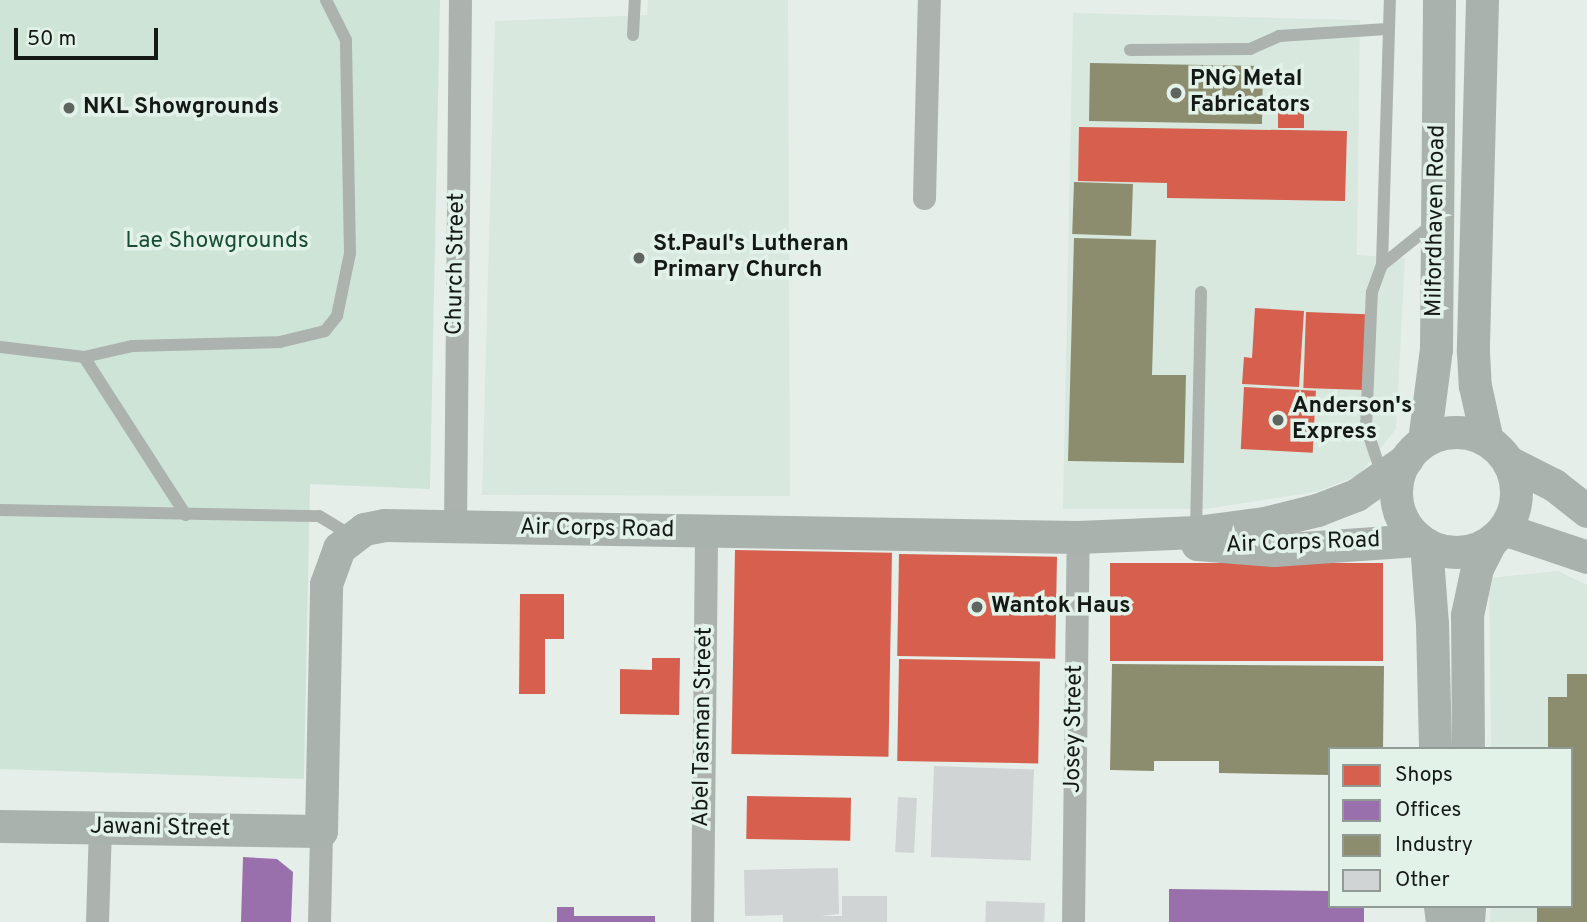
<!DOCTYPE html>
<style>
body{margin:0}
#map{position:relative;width:1587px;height:922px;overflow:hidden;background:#e6eeea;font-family:Overpass,sans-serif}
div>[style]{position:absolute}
.built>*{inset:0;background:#d8e8de}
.green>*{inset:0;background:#cee4d7}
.shops>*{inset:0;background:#d6604d;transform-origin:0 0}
.offices>*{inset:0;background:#9970ab}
.industry>*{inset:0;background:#8c8c6e;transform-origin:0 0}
.building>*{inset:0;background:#d0d4d5;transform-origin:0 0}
.lane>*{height:12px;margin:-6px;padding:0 6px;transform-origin:6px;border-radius:6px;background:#acb2ae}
.street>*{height:23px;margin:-11.5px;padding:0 11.5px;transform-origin:11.5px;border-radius:11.5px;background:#acb2ae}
.secondary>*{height:33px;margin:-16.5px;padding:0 16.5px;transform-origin:16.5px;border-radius:16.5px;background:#aab2ae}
.secondary>.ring{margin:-16.5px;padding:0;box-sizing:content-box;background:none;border:33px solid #aab2ae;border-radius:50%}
.dots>*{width:19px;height:19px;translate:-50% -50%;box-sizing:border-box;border:4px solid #e3f2e9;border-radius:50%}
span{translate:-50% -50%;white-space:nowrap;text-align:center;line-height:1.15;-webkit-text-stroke:7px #e3f2e9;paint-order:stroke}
.poi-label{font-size:23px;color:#141916;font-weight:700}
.left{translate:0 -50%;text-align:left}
.street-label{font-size:23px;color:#141916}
.park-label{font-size:23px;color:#174e33}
.legend{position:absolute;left:1328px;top:747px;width:245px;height:161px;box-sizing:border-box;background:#e3f2e9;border:2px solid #909b95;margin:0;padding:9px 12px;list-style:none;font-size:21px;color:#141916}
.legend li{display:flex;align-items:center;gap:14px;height:35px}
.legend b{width:35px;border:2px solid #909b95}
.scale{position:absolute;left:14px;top:28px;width:144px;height:32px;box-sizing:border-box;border:4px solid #141916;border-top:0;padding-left:9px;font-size:21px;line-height:24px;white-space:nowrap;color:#141916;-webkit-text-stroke:5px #e3f2e9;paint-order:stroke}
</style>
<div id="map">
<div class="built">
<div style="clip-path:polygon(648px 0,788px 0,790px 496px,482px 495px,495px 21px,647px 15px)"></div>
<div style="clip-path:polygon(1073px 13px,1360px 20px,1357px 255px,1405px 258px,1396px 429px,1359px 475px,1316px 492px,1205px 509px,1063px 509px)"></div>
<div style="clip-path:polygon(1558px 571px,1587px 585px,1587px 922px,1490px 922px,1491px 906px,1571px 906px,1571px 749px,1491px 749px,1489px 578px)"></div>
</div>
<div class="green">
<div style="clip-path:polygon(0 0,440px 0,430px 489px,310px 484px,304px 779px,0 769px)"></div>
</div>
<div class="shops">
<div style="left:1278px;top:108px;width:26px;height:20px"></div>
<div style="clip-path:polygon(1079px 127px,1347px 131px,1345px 201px,1167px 198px,1167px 183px,1078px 181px)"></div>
<div style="clip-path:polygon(1255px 308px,1304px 311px,1299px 387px,1242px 384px,1244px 357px,1252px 358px)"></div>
<div style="left:1306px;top:312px;width:61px;height:76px;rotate:2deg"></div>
<div style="left:1244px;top:387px;width:72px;height:62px;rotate:3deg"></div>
<div style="left:735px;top:550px;width:157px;height:204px;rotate:1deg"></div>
<div style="left:899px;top:554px;width:158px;height:102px;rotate:1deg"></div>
<div style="left:1110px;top:563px;width:273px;height:98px"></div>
<div style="clip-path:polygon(520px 594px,564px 594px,564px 639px,545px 639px,545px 694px,519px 694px)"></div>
<div style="clip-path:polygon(652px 658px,680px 658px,679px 715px,620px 714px,620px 669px,652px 670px)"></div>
<div style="left:899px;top:659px;width:141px;height:102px;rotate:1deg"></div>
<div style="left:747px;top:796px;width:104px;height:43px;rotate:1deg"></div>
</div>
<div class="offices">
<div style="clip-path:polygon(243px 857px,277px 859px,293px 872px,291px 922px,241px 922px)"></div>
<div style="clip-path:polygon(1169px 889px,1330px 891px,1330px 906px,1364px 906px,1364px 922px,1169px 922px)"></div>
<div style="clip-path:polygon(557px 907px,574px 907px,574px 916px,655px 916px,655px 922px,557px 922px)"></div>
</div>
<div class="industry">
<div style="left:1090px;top:63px;width:173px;height:58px;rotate:1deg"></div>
<div style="left:1074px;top:182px;width:59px;height:52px;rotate:2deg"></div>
<div style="clip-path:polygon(1074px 238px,1156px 240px,1152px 375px,1186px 375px,1184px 463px,1068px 461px)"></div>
<div style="clip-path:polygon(1112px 664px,1384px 666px,1383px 749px,1330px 749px,1330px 775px,1219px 773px,1219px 761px,1154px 761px,1154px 771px,1110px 770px)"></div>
<div style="clip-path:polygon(1567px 674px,1587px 674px,1587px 922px,1537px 922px,1537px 906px,1571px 906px,1571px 749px,1548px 749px,1548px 697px,1567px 697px)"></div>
</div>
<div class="building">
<div style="left:934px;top:766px;width:100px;height:91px;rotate:2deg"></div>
<div style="left:898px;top:797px;width:19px;height:55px;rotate:3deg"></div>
<div style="clip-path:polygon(838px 868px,839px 914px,820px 916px,842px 916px,842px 896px,887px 896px,887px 922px,783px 922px,783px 915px,745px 916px,744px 870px)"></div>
<div style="left:986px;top:901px;width:59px;height:21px;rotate:2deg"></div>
</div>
<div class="lane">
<div style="left:633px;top:35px;width:35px;rotate:-87deg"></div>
<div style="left:1130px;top:50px;width:120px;rotate:-0.5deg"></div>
<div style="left:1250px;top:49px;width:32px;rotate:-24deg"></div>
<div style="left:1279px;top:36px;width:108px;rotate:-3.7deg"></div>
<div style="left:1382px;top:265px;width:265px;rotate:-88.3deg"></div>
<div style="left:0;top:347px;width:85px;rotate:6.8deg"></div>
<div style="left:84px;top:357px;width:188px;rotate:57.2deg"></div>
<div style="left:84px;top:357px;width:49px;rotate:-12.9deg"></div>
<div style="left:132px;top:346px;width:148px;rotate:-1.5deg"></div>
<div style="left:280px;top:342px;width:46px;rotate:-13.7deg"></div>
<div style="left:325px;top:331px;width:19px;rotate:-51deg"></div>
<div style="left:337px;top:316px;width:64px;rotate:-78.3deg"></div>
<div style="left:350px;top:253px;width:213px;rotate:-91.1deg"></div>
<div style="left:346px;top:40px;width:45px;rotate:-116.6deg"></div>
<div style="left:1382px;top:475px;width:51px;rotate:-108.4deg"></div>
<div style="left:1366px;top:427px;width:135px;rotate:-87.5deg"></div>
<div style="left:1372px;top:292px;width:29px;rotate:-70deg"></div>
<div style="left:1382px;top:265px;width:65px;rotate:-38.8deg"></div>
<div style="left:0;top:510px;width:319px;rotate:1.1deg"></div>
<div style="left:319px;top:516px;width:39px;rotate:31deg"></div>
<div style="left:1196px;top:532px;width:240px;rotate:-88.8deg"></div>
</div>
<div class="street">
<div style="left:924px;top:198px;width:198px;rotate:-88.6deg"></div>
<div style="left:455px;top:527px;width:527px;rotate:-89.46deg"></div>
<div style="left:97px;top:922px;width:93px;rotate:-88.2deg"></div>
<div style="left:319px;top:922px;width:91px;rotate:-88.7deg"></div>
<div style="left:702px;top:922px;width:390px;rotate:-89.4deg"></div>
<div style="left:1073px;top:922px;width:385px;rotate:-89.3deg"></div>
</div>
<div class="secondary">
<div style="left:1482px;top:0;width:352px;rotate:91.5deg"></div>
<div style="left:1473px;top:352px;width:34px;rotate:87deg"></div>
<div style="left:1475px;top:386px;width:55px;rotate:77.5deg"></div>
<div class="ring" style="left:1396px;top:432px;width:87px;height:87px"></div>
<div style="left:1424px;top:441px;width:93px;rotate:-82.6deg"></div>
<div style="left:1436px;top:349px;width:349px;rotate:-89.5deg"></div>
<div style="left:1509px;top:462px;width:51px;rotate:27.1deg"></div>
<div style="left:1554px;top:485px;width:42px;rotate:38.2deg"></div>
<div style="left:1504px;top:529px;width:88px;rotate:18.6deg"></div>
<div style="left:1197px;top:544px;width:77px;rotate:4.5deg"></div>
<div style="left:1274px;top:550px;width:144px;rotate:-4deg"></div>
<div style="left:1426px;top:544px;width:80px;rotate:85.7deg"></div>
<div style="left:1432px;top:624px;width:125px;rotate:88.6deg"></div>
<div style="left:1468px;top:749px;width:134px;rotate:-90.4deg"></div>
<div style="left:1467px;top:615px;width:48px;rotate:-78deg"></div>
<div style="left:1477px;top:568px;width:29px;rotate:-63deg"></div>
<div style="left:0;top:826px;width:321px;rotate:0.9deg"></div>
<div style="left:321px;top:831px;width:247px;rotate:-88.8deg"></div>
<div style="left:326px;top:584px;width:38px;rotate:-70deg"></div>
<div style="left:339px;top:548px;width:31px;rotate:-37deg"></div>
<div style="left:364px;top:529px;width:20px;rotate:-11deg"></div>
<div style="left:384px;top:525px;width:694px;rotate:0.99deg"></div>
<div style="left:1078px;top:537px;width:118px;rotate:-2.4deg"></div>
<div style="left:1196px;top:532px;width:69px;rotate:-7.5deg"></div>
<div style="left:1264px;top:523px;width:55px;rotate:-13.8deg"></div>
<div style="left:1317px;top:510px;width:42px;rotate:-21deg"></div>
<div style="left:1356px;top:495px;width:62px;rotate:-35.2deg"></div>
<div style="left:1440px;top:906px;width:16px;rotate:83deg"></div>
<div style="left:1468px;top:922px;width:16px;rotate:-86deg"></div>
</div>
<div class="dots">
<div style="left:1176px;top:93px;background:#5e6460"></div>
<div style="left:69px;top:108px;background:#5e6460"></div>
<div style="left:639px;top:258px;background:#5e6460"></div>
<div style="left:1278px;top:420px;background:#5e6460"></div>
<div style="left:977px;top:607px;background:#5e6460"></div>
</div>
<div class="poi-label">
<span class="left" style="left:1190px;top:93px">PNG Metal<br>Fabricators</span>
<span class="left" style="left:83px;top:108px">NKL Showgrounds</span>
<span class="left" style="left:653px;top:258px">St.Paul's Lutheran<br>Primary Church</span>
<span class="left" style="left:1292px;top:420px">Anderson's<br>Express</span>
<span class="left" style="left:991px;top:607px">Wantok Haus</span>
</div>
<div class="street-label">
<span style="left:1437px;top:221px;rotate:-89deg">Milfordhaven Road</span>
<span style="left:457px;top:264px;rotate:-89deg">Church Street</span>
<span style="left:597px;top:530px;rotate:1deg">Air Corps Road</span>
<span style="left:1303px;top:544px;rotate:-2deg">Air Corps Road</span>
<span style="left:704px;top:727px;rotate:-89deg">Abel Tasman Street</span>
<span style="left:1075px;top:729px;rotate:-89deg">Josey Street</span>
<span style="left:160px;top:829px;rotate:1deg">Jawani Street</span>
</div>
<div class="park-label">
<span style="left:217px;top:242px">Lae Showgrounds</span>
</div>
<ul class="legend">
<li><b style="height:19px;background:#d6604d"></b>Shops</li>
<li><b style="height:19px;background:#9970ab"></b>Offices</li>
<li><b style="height:19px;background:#8c8c6e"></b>Industry</li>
<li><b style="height:19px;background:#d0d4d5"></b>Other</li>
</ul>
<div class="scale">50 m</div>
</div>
